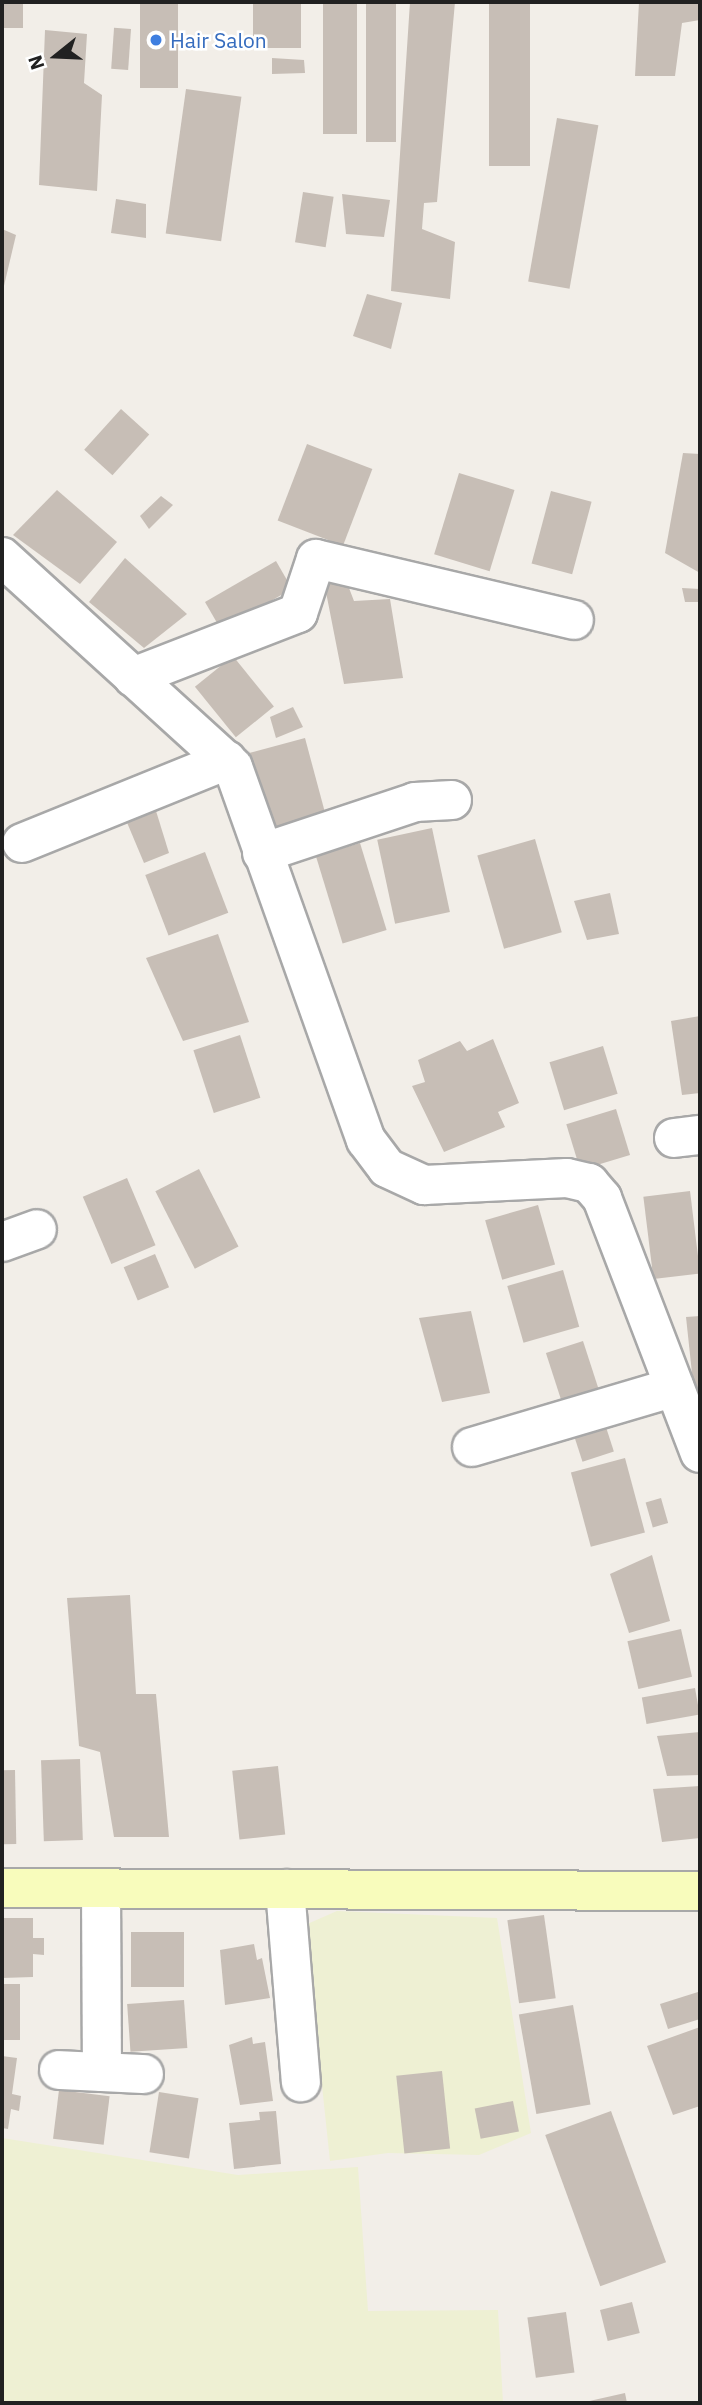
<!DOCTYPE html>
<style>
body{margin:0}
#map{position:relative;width:702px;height:2405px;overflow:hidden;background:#f2eee8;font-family:"IBM Plex Sans",sans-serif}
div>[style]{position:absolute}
.farmland>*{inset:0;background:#eef0d3}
.building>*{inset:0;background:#c7beb6;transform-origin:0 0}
.roads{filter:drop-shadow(2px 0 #a8a8a8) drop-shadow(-2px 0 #a8a8a8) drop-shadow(0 2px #a8a8a8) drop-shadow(0 -2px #a8a8a8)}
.street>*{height:38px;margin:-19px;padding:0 19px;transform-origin:19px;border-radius:19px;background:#fff}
.secondary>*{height:38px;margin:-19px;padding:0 19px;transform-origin:19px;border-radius:19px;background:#f8fcbc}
.dots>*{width:19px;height:19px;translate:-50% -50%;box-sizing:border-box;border:4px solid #fff;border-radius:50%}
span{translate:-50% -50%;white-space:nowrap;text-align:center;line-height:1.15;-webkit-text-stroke:5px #fff;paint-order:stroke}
.shop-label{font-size:21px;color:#366cbe}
.left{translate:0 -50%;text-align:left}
.frame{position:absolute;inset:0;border:4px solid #212121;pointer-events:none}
.north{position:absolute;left:21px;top:21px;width:70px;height:70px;-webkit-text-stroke:5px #fff;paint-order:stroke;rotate:252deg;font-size:19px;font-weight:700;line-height:28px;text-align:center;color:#212121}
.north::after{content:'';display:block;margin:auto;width:24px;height:32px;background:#212121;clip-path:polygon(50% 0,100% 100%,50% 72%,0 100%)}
</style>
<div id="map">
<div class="farmland">
<div style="clip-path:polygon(337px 1911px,497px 1918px,531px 2133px,479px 2155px,388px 2153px,330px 2161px,305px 1925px)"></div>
<div style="clip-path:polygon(2px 2138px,238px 2175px,358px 2167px,368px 2311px,498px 2310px,503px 2403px,2px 2403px)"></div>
</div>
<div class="building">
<div style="left:2px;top:2px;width:21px;height:26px"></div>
<div style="left:140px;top:2px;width:38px;height:86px"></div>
<div style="left:253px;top:2px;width:48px;height:46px"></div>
<div style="left:323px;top:2px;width:34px;height:132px"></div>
<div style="left:366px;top:2px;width:30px;height:140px"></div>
<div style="clip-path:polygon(410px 2px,455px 2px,437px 202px,424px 203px,422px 229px,455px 242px,450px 299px,391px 291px)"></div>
<div style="left:489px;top:2px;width:41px;height:164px"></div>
<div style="clip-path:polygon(639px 2px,700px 2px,700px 20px,682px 23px,675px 76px,635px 76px)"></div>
<div style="left:131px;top:29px;width:41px;height:17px;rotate:94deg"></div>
<div style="clip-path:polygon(45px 30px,87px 34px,84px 83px,102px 95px,97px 191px,39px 185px)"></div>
<div style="clip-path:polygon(272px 58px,304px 60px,305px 73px,272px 74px)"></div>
<div style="left:186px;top:89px;width:56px;height:146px;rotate:8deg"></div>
<div style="left:557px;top:118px;width:42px;height:166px;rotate:10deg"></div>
<div style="left:303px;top:192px;width:31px;height:51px;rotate:9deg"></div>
<div style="clip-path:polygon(342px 194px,390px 200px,384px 237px,346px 234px)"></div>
<div style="clip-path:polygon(116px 199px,146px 204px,146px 238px,111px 233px)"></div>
<div style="clip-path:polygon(2px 229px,16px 235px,3px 290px,2px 290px)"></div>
<div style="clip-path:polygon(367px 294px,402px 303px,391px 349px,353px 336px)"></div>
<div style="left:121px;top:409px;width:38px;height:55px;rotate:42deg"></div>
<div style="left:307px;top:444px;width:70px;height:82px;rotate:21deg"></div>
<div style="clip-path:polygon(683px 453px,700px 454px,700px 573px,665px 553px)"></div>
<div style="left:459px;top:473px;width:58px;height:85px;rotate:17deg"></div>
<div style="clip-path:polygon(57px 490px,117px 542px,80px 584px,13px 535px)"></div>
<div style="left:551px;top:491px;width:42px;height:75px;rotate:15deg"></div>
<div style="clip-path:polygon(161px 496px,173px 505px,149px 529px,140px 516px)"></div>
<div style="clip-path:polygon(125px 558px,187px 614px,144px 648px,89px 602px)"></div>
<div style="left:276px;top:561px;width:32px;height:82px;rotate:60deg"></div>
<div style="clip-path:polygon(344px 575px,354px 601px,390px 599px,403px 678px,344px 684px,324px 582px)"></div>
<div style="clip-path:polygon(682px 588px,700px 589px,700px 602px,685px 602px)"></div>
<div style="left:233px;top:656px;width:65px;height:49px;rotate:51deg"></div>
<div style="clip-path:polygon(293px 707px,303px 727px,276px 738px,270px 717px)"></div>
<div style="left:305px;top:738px;width:79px;height:59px;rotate:75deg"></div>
<div style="clip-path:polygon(152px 798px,169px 853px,144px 863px,123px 813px)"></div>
<div style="left:432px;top:828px;width:86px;height:56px;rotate:78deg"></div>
<div style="left:535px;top:839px;width:97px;height:60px;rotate:74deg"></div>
<div style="left:360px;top:843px;width:91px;height:46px;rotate:73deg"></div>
<div style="left:205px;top:852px;width:65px;height:64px;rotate:69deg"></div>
<div style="clip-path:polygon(610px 893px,619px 934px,587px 940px,574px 901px)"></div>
<div style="clip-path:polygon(218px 934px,249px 1022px,183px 1041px,146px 958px)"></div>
<div style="clip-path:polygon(700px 1016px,700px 1093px,682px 1095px,671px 1021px)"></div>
<div style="left:240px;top:1035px;width:66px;height:49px;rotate:72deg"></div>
<div style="clip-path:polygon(493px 1039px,519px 1103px,498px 1112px,505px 1127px,444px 1152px,412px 1086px,425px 1082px,418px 1060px,460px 1041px,467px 1051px)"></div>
<div style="left:603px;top:1046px;width:50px;height:56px;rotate:73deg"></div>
<div style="left:616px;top:1109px;width:48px;height:52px;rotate:73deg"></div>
<div style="left:199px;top:1169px;width:87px;height:49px;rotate:63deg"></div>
<div style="left:127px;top:1178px;width:73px;height:48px;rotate:67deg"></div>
<div style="left:690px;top:1191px;width:83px;height:47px;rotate:83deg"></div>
<div style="left:538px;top:1205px;width:62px;height:55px;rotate:74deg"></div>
<div style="left:155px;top:1254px;width:36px;height:34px;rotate:67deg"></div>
<div style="left:563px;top:1270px;width:59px;height:58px;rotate:74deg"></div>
<div style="clip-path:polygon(471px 1311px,490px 1393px,442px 1402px,419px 1318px)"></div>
<div style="clip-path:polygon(700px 1316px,700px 1392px,694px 1392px,686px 1317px)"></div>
<div style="left:583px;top:1341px;width:58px;height:39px;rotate:72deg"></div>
<div style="left:604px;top:1421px;width:32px;height:33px;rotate:72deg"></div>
<div style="left:625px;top:1458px;width:77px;height:56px;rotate:75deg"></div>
<div style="left:661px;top:1498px;width:26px;height:16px;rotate:74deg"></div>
<div style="clip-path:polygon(652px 1555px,670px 1621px,629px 1633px,610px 1574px)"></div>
<div style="clip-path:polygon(130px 1595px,136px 1694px,156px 1694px,169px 1837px,114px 1837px,100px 1752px,79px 1746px,67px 1598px)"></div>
<div style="left:681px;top:1629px;width:49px;height:55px;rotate:77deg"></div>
<div style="left:695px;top:1688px;width:27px;height:54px;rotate:80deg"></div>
<div style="clip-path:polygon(700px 1732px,700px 1775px,667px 1776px,657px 1736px)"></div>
<div style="left:80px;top:1759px;width:81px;height:39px;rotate:88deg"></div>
<div style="left:278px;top:1766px;width:69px;height:46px;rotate:84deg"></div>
<div style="left:15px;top:1770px;width:74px;height:13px;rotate:89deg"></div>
<div style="clip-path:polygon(700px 1786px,700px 1838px,662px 1842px,653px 1789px)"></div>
<div style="left:544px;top:1915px;width:84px;height:37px;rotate:82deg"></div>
<div style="clip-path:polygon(2px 1918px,33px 1918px,33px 1938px,44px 1938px,44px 1955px,33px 1954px,33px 1977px,2px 1978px)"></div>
<div style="left:131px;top:1932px;width:53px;height:55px"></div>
<div style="clip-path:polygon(254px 1944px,257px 1960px,262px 1958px,270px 1998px,225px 2005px,220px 1950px)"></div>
<div style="left:2px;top:1984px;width:18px;height:56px"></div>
<div style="clip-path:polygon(698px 1992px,700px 2019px,668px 2029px,660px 2004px)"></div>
<div style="left:184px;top:2000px;width:48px;height:57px;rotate:86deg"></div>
<div style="left:573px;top:2005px;width:101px;height:55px;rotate:80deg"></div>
<div style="clip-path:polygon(700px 2027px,700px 2106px,673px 2115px,647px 2046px)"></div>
<div style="clip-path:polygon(252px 2037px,253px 2044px,265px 2042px,273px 2101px,240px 2105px,229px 2045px)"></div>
<div style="clip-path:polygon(2px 2056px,17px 2058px,12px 2094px,21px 2096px,19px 2111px,11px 2109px,8px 2129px,2px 2128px)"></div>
<div style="left:442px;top:2071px;width:78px;height:46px;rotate:84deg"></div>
<div style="left:59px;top:2090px;width:51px;height:49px;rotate:7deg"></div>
<div style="left:159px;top:2092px;width:40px;height:61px;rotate:9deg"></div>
<div style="left:513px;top:2101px;width:31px;height:39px;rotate:79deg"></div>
<div style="clip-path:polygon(276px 2111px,281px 2164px,234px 2169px,229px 2123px,260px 2120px,259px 2112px)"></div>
<div style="left:611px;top:2111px;width:161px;height:70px;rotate:70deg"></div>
<div style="left:632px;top:2302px;width:32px;height:33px;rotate:76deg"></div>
<div style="left:566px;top:2312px;width:61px;height:39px;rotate:82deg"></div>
<div style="clip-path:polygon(625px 2393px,627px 2403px,585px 2403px,585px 2402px)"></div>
</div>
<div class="roads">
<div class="street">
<div style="left:2px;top:557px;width:312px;rotate:42.3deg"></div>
<div style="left:233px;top:767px;width:396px;rotate:70.4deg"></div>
<div style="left:366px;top:1140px;width:35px;rotate:53deg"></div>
<div style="left:387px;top:1168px;width:41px;rotate:24.7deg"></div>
<div style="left:424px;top:1185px;width:143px;rotate:-2.8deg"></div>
<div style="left:567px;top:1178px;width:23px;rotate:13deg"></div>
<div style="left:589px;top:1183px;width:20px;rotate:49deg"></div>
<div style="left:602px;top:1198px;width:273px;rotate:69deg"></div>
<div style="left:133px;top:677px;width:177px;rotate:-21.2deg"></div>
<div style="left:298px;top:613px;width:57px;rotate:-71.6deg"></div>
<div style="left:316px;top:559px;width:265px;rotate:13.3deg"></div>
<div style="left:22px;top:843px;width:221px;rotate:-22deg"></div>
<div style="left:262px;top:853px;width:161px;rotate:-18.4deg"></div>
<div style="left:415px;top:802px;width:37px;rotate:-3deg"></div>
<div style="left:674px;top:1138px;width:26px;rotate:-7deg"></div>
<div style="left:2px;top:1242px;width:37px;rotate:-20deg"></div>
<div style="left:472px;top:1447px;width:211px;rotate:-16.5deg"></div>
<div style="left:101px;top:1888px;width:184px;rotate:89.7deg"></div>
<div style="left:285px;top:1889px;width:194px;rotate:85.3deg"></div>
<div style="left:59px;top:2070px;width:85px;rotate:2.7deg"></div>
</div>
<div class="secondary">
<div style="left:2px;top:1888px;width:698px;rotate:0.25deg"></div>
</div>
</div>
<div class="dots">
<div style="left:156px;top:40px;background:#3f7fe0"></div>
</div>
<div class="shop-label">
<span class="left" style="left:170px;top:40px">Hair Salon</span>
</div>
<div class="frame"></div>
<div class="north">N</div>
</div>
